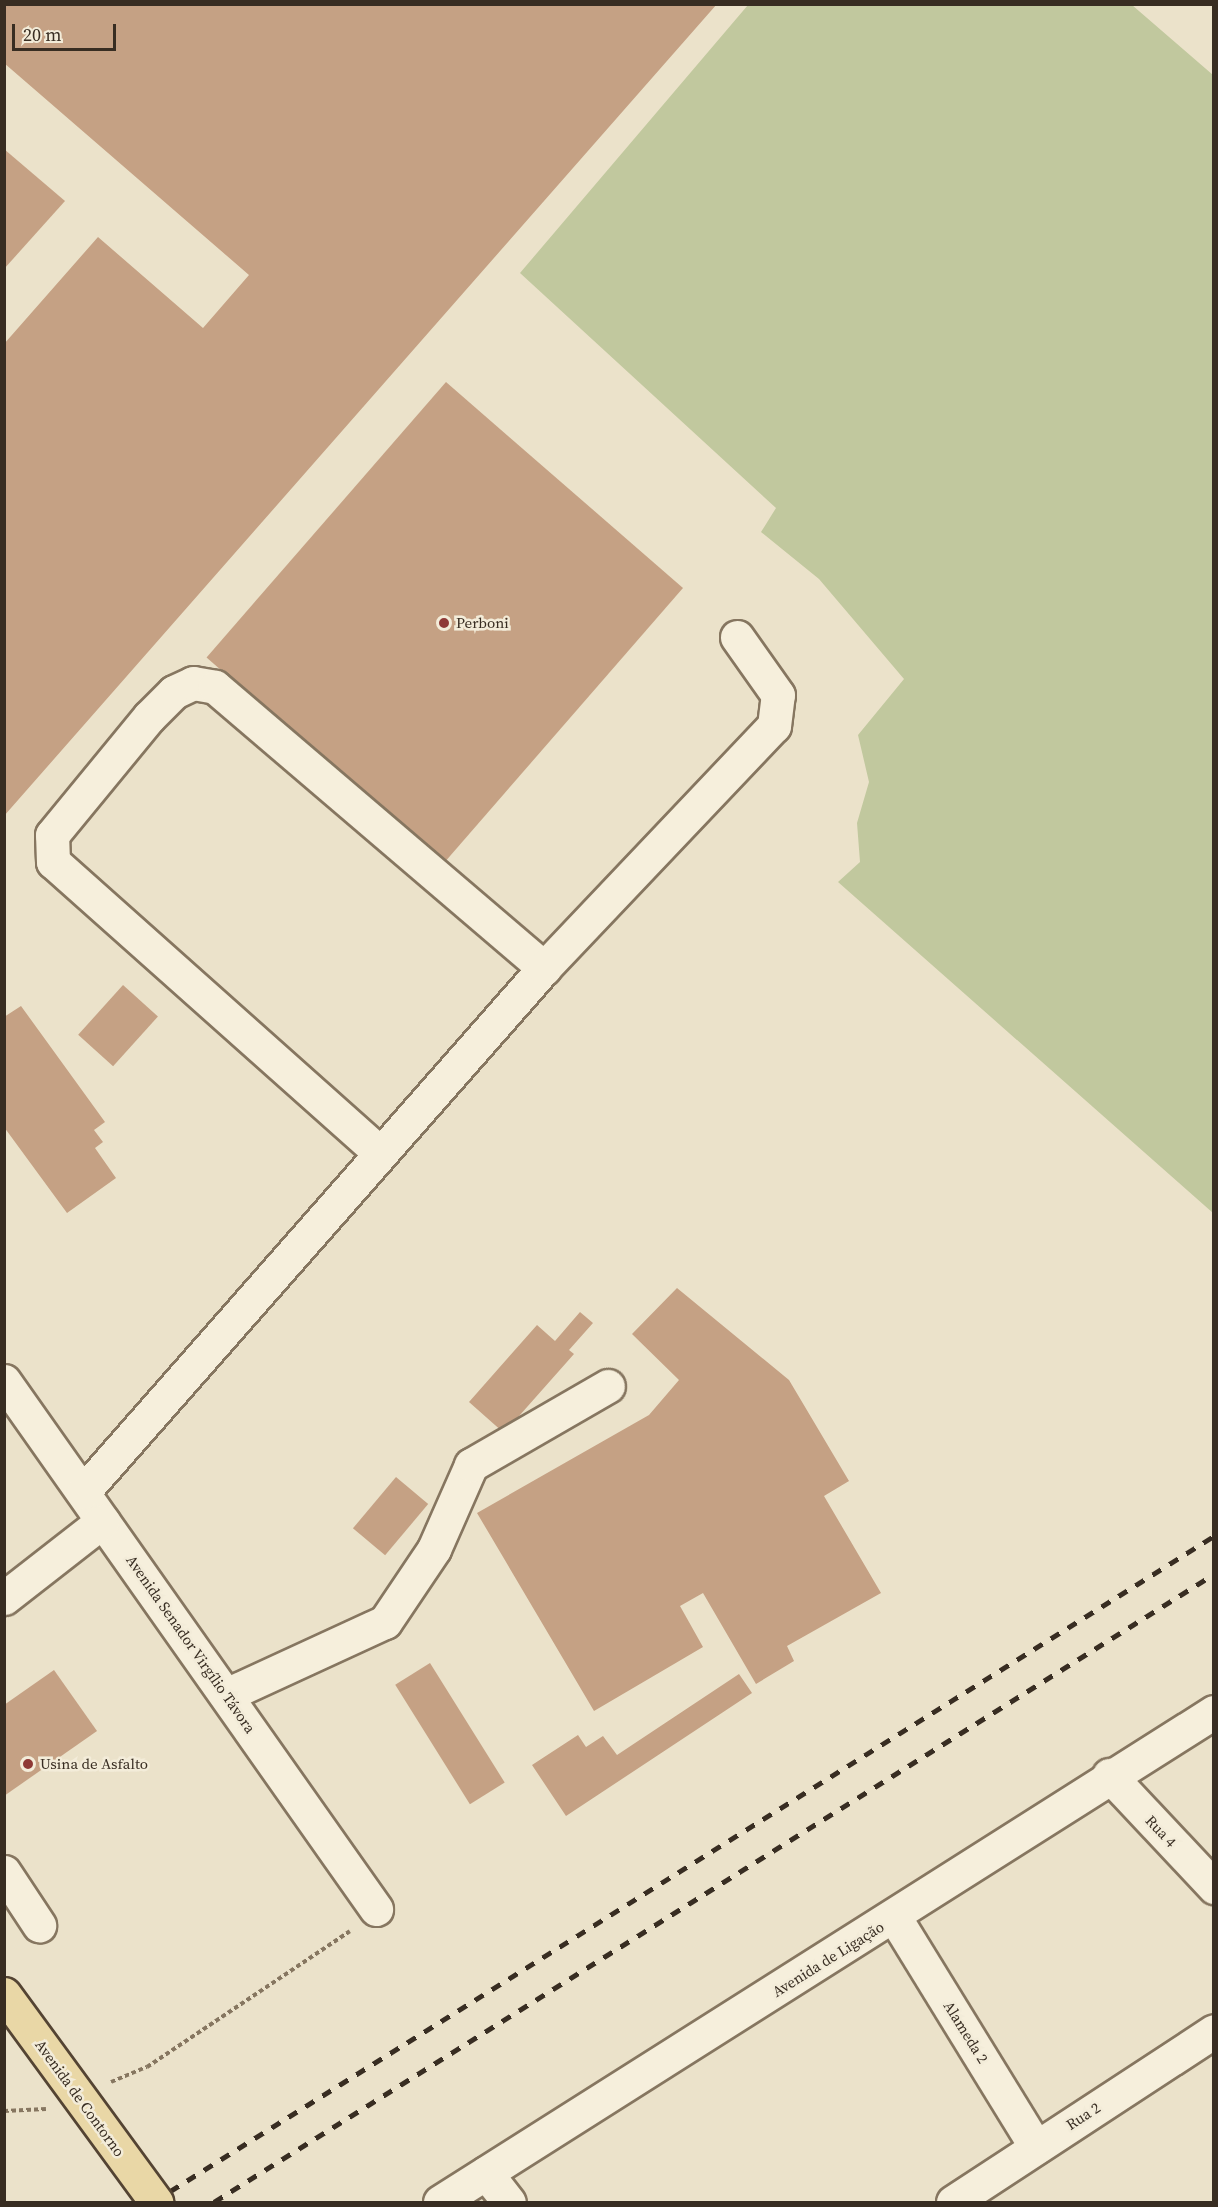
<!DOCTYPE html>
<meta charset="utf-8">
<style>
body{margin:0}
#map{position:relative;width:1218px;height:2207px;overflow:hidden;background:#ebe2ca;font-family:"Source Serif 4",serif}
div>[style]{position:absolute}
.green>*{inset:0;background:#c1c89e}
.building>*{inset:0;background:#c5a184;transform-origin:0 0}
.path>*{height:4px;margin-top:-2px;transform-origin:0;background:repeating-linear-gradient(90deg,#867660 0 4.5px,transparent 0 7.5px)}
.roads{filter:drop-shadow(2px 0 #867660) drop-shadow(-2px 0 #867660) drop-shadow(0 2px #867660) drop-shadow(0 -2px #867660)}
.minor>*{height:33px;margin:-16.5px;padding:0 16.5px;transform-origin:16.5px;border-radius:16.5px;background:#f6efdc}
.rail>*{height:4.5px;margin-top:-2.25px;transform-origin:0;background:repeating-linear-gradient(90deg,#382d22 0 10px,transparent 0 20px)}
.bridges{filter:drop-shadow(2px 0 #544433) drop-shadow(-2px 0 #544433) drop-shadow(0 2px #544433) drop-shadow(0 -2px #544433)}
.major-bridge>*{height:33px;margin:-16.5px;padding:0 16.5px;transform-origin:16.5px;border-radius:16.5px;background:#e9d7a6}
.dots>*{width:16px;height:16px;translate:-50% -50%;box-sizing:border-box;border:3px solid #f3ecd9;border-radius:50%}
span{translate:-50% -50%;white-space:nowrap;text-align:center;line-height:1.15;-webkit-text-stroke:5px #f3ecd9;paint-order:stroke}
.poi-label{font-size:15px;color:#382d22}
.left{translate:0 -50%;text-align:left}
.street-label{font-size:15px;color:#382d22}
.frame{position:absolute;inset:0;border:6px solid #382d22;pointer-events:none}
.scale{position:absolute;left:12px;top:24px;width:104px;height:27px;box-sizing:border-box;border:3px solid #382d22;border-top:0;padding-left:8px;font-size:18px;line-height:21px;white-space:nowrap;color:#382d22;-webkit-text-stroke:4px #f3ecd9;paint-order:stroke}
</style>
<div id="map">
<div class="green">
<div style="clip-path:polygon(748px 5px,1132px 5px,1213px 75px,1213px 1213px,838px 882px,860px 862px,857px 823px,869px 782px,858px 735px,904px 679px,819px 579px,761px 532px,776px 508px,520px 273px)"></div>
</div>
<div class="building">
<div style="clip-path:polygon(4px 4px,717px 4px,4px 816px,4px 344px,98px 237px,203px 328px,249px 275px,4px 63px)"></div>
<div style="clip-path:polygon(4px 149px,65px 201px,4px 269px)"></div>
<div style="left:446px;top:382px;width:314px;height:365px;rotate:41deg"></div>
<div style="left:123px;top:985px;width:47px;height:67px;rotate:42deg"></div>
<div style="clip-path:polygon(21px 1006px,105px 1122px,94px 1130px,103px 1142px,95px 1148px,116px 1178px,67px 1213px,4px 1127px,4px 1017px)"></div>
<div style="clip-path:polygon(677px 1288px,789px 1380px,849px 1481px,824px 1496px,881px 1593px,787px 1646px,794px 1661px,756px 1684px,703px 1593px,680px 1606px,703px 1647px,594px 1711px,477px 1513px,649px 1415px,679px 1380px,632px 1334px)"></div>
<div style="clip-path:polygon(580px 1312px,593px 1323px,569px 1350px,574px 1354px,504px 1433px,469px 1402px,537px 1325px,555px 1341px)"></div>
<div style="left:396px;top:1477px;width:42px;height:67px;rotate:40deg"></div>
<div style="left:430px;top:1663px;width:141px;height:41px;rotate:58deg"></div>
<div style="clip-path:polygon(54px 1670px,97px 1731px,4px 1796px,4px 1705px)"></div>
<div style="clip-path:polygon(739px 1674px,752px 1693px,566px 1816px,532px 1765px,578px 1735px,586px 1747px,603px 1736px,617px 1755px)"></div>
</div>
<div class="path">
<div style="left:111px;top:2082px;width:39px;rotate:-23deg"></div>
<div style="left:147px;top:2067px;width:244px;rotate:-33.8deg"></div>
<div style="left:4px;top:2111px;width:42px;rotate:-2.7deg"></div>
</div>
<div class="roads">
<div class="minor">
<div style="left:380px;top:1153px;width:438px;rotate:-138.3deg"></div>
<div style="left:53px;top:862px;width:27px;rotate:-92deg"></div>
<div style="left:52px;top:835px;width:153px;rotate:-50.6deg"></div>
<div style="left:149px;top:717px;width:35px;rotate:-45deg"></div>
<div style="left:174px;top:692px;width:21px;rotate:-25deg"></div>
<div style="left:193px;top:683px;width:22px;rotate:10deg"></div>
<div style="left:215px;top:687px;width:433px;rotate:40.5deg"></div>
<div style="left:4px;top:1381px;width:646px;rotate:54.83deg"></div>
<div style="left:83px;top:1492px;width:698px;rotate:-48.66deg"></div>
<div style="left:544px;top:968px;width:334px;rotate:-46.5deg"></div>
<div style="left:774px;top:726px;width:31px;rotate:-83deg"></div>
<div style="left:778px;top:695px;width:71px;rotate:-125.3deg"></div>
<div style="left:4px;top:1598px;width:125px;rotate:-37.9deg"></div>
<div style="left:226px;top:1695px;width:175px;rotate:-24.7deg"></div>
<div style="left:385px;top:1622px;width:88px;rotate:-56.1deg"></div>
<div style="left:434px;top:1549px;width:92px;rotate:-66.2deg"></div>
<div style="left:471px;top:1465px;width:158px;rotate:-30deg"></div>
<div style="left:1109px;top:1775px;width:154px;rotate:46.8deg"></div>
<div style="left:4px;top:1872px;width:64px;rotate:56.6deg"></div>
<div style="left:895px;top:1918px;width:269px;rotate:58.4deg"></div>
<div style="left:486px;top:2173px;width:37px;rotate:52deg"></div>
<div style="left:440px;top:2202px;width:916px;rotate:-32.34deg"></div>
<div style="left:953px;top:2202px;width:312px;rotate:-33.2deg"></div>
</div>
</div>
<div class="rail">
<div style="left:153px;top:2202px;width:1253px;rotate:-32.12deg"></div>
<div style="left:214px;top:2202px;width:1181px;rotate:-32.13deg"></div>
</div>
<div class="bridges">
<div class="major-bridge">
<div style="left:4px;top:1994px;width:258px;rotate:53.8deg"></div>
</div>
</div>
<div class="dots">
<div style="left:444px;top:623px;background:#8f3936"></div>
<div style="left:28px;top:1764px;background:#8f3936"></div>
</div>
<div class="poi-label">
<span class="left" style="left:456px;top:623px">Perboni</span>
<span class="left" style="left:40px;top:1764px">Usina de Asfalto</span>
</div>
<div class="street-label">
<span style="left:191px;top:1644px;rotate:55deg">Avenida Senador Virgílio Távora</span>
<span style="left:1161px;top:1831px;rotate:47deg">Rua 4</span>
<span style="left:828px;top:1959px;rotate:-32deg">Avenida de Ligação</span>
<span style="left:966px;top:2032px;rotate:58deg">Alameda 2</span>
<span style="left:80px;top:2098px;rotate:54deg">Avenida de Contorno</span>
<span style="left:1083px;top:2116px;rotate:-33deg">Rua 2</span>
</div>
<div class="frame"></div>
<div class="scale">20 m</div>
</div>
